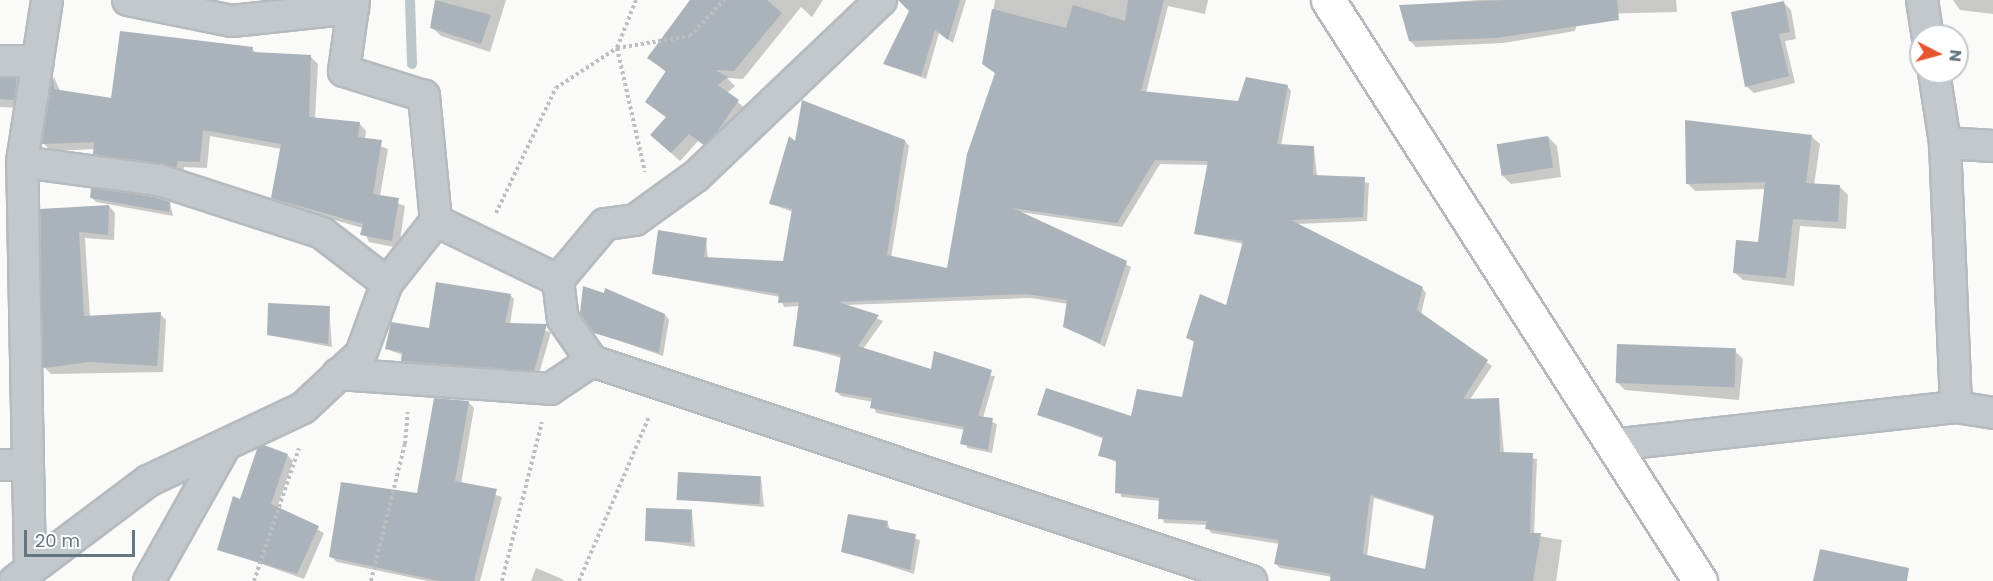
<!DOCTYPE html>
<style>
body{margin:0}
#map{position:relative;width:1993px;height:581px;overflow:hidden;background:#fafaf8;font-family:Poppins,sans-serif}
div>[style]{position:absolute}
.shadow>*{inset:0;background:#0003}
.stream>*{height:10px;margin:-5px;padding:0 5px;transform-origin:5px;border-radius:5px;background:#bbc7cb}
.building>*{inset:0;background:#aab3b9;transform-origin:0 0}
.path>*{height:4px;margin-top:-2px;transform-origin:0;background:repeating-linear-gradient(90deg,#bbbfc2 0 3px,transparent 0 6px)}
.roads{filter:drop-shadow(2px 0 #b5babe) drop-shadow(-2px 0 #b5babe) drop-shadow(0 2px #b5babe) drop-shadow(0 -2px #b5babe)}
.minor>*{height:30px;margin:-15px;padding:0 15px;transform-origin:15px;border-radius:15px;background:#c3c8cc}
.primary>*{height:33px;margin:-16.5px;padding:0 16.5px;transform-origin:16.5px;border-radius:16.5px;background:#fff}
span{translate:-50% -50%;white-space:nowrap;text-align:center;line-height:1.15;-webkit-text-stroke:6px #fff;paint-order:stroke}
.north{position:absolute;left:1909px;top:24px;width:60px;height:60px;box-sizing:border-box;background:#fff;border:2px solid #c1c8cd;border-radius:50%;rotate:96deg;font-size:16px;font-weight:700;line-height:24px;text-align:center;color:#657683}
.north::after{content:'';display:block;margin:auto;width:21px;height:27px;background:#e4572e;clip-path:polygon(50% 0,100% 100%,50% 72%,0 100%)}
.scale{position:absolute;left:24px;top:530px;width:111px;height:27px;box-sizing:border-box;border:3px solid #657683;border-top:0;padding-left:8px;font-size:18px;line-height:21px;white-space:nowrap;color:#657683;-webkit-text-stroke:4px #fff;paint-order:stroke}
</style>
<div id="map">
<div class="shadow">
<div style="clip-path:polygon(436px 0,506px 0,490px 52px,441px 36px,432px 27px)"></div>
<div style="clip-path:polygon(690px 0,823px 0,812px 17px,801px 7px,743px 79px,727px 78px,735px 86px,727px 93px,747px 110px,713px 152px,698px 141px,680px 161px,660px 143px,667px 118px,647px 102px,667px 73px,649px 58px)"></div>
<div style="clip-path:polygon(916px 0,966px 0,953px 43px,939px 33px,926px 79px,884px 64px)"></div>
<div style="clip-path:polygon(evenodd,995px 0,1208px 0,1205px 14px,1168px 6px,1146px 93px,1239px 103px,1287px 86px,1291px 91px,1281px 146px,1314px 147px,1317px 176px,1369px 183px,1367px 221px,1296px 224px,1422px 288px,1426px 293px,1421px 314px,1492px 366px,1469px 401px,1499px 400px,1504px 453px,1537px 459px,1534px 535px,1562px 540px,1556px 581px,1331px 581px,1332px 577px,1280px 568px,1276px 564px,1280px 544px,1211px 533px,1207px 525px,1164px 523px,1160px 501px,1121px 497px,1118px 463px,1100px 455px,1104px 439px,1039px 414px,1132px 418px,1183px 399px,1195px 343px,1188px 338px,1227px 307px,1244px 244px,1196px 234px,1208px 165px,1160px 164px,1122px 227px,1020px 212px,1131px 267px,1105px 347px,1064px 326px,1068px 304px,1031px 298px,845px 305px,883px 321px,863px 349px,932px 371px,995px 376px,983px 418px,997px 424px,992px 453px,967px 448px,965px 430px,876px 413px,873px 402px,841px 396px,837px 392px,842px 358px,794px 345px,800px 306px,784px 307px,780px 297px,654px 274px,706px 239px,708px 259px,784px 262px,793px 212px,771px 204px,796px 143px,905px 141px,909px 146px,891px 258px,948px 270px,996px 74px,984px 64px,995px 0,1374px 498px,1436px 517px,1426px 571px,1367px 557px,1374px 498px)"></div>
<div style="clip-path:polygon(1478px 0,1584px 0,1575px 31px,1503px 43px,1416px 47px,1410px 41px,1401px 6px)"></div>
<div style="clip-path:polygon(1587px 0,1676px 0,1677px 12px,1596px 14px)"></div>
<div style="clip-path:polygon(1953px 0,1993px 0,1993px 14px,1960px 10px)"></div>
<div style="clip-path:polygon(1784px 3px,1791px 10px,1796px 39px,1785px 41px,1795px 83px,1754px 93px,1746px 86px)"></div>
<div style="clip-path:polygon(252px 49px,258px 54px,311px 57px,318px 64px,315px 119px,359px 123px,366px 131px,365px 140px,388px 149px,380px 196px,405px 206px,399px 248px,369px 242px,363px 228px,280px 205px,273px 198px,281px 149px,210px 136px,207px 168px,184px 167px,183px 174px,102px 161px,95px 149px,51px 151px,44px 144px,54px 77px,60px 91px,112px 100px)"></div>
<div style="clip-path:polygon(0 78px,17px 80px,26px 89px,23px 108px,0 107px)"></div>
<div style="clip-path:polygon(1811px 136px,1820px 144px,1814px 185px,1839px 186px,1848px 195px,1846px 229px,1800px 226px,1794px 286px,1743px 280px,1734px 272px,1759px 244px,1766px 189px,1695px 191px,1687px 183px)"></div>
<div style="clip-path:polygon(1548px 137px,1557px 146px,1561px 177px,1511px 184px,1502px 175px)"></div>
<div style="clip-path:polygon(92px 198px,170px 203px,173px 216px,96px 202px)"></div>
<div style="clip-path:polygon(109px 206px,115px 213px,114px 240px,85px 238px,90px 318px,160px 314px,166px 320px,163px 372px,51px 374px,45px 368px,42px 210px)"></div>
<div style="clip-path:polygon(510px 295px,514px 299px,510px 324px,551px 332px,539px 374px,406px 365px,403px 355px,386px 349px)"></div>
<div style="clip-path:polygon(329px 307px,332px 347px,268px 335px)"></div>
<div style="clip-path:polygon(665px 315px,669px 320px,663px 356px,595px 332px)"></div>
<div style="clip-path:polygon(1735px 351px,1743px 359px,1739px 400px,1625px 390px,1617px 382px)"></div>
<div style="clip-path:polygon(468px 402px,474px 408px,461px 484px,502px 497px,480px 581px,428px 581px,337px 562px,331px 556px,418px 495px)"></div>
<div style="clip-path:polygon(287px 455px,293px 461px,277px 508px,324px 533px,304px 579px,219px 549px,241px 501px)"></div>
<div style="clip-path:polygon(761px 479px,764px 507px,678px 499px)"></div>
<div style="clip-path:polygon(692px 512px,695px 547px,646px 540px)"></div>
<div style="clip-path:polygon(887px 522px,891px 531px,920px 540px,914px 574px,843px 551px)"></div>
<div style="clip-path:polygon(536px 568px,562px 579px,564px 581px,531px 581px)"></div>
</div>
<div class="stream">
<div style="left:410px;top:0;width:64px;rotate:88.2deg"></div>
</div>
<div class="building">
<div style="clip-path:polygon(435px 0,491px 15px,481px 44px,430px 28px)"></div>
<div style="clip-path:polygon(690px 0,767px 0,782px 13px,734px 71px,715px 70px,728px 77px,718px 85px,739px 100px,716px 133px,704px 145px,689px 134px,671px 153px,650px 135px,666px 117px,645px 102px,666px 71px,647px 58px)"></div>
<div style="clip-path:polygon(898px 0,960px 0,948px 40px,935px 30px,921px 76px,883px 64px,909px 11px)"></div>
<div style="clip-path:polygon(evenodd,1128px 0,1164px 0,1141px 91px,1238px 101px,1246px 77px,1288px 85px,1277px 144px,1314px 146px,1313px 175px,1365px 177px,1363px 217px,1291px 220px,1423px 287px,1417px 310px,1488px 360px,1463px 399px,1499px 398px,1500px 452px,1533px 453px,1530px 533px,1541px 533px,1533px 581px,1330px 581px,1331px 574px,1274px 564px,1279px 540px,1205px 529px,1207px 521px,1158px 519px,1159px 498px,1115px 493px,1116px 460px,1098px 456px,1103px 437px,1037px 415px,1046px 388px,1131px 416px,1137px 389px,1182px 397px,1194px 341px,1186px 338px,1200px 294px,1226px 305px,1243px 241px,1194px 234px,1208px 161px,1155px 160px,1117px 223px,1013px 208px,1127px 261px,1100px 343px,1063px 327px,1067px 300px,1026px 294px,838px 302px,879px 315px,858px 346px,931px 369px,934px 351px,992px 370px,978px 416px,993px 418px,988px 450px,960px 444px,964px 427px,870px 408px,872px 398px,835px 392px,841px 355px,793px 346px,799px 302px,778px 303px,779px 294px,652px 274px,658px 230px,707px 238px,704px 257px,783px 261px,792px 209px,769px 204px,789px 136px,795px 141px,802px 100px,905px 140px,887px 255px,947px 268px,967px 154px,995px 73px,982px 64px,992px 9px,1066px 28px,1073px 5px,1125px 21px,1128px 0,1370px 495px,1434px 515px,1425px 569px,1363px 554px,1370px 495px)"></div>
<div style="clip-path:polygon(1504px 0,1617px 0,1619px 20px,1496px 38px,1409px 41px,1399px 5px)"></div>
<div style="clip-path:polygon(1784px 1px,1790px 32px,1779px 34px,1789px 76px,1745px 87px,1731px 12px)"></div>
<div style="clip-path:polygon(120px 31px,253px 47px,252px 52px,311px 55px,309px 117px,360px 122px,358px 137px,382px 140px,373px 194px,399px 198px,392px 241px,360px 235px,363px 224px,271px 198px,281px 144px,203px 130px,200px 162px,178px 161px,176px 168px,93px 154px,94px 142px,42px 144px,53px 74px,54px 89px,111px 98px)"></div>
<div style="clip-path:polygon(0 78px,17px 78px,14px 100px,0 99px)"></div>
<div style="clip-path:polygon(1685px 120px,1812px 135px,1806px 183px,1840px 185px,1838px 222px,1793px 219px,1786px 278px,1733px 273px,1736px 240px,1758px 242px,1765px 182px,1686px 184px)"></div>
<div style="left:1548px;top:136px;width:32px;height:52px;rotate:81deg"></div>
<div style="clip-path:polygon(91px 188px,155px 197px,170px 202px,169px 212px,90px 198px)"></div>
<div style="clip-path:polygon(109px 205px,108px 235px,79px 232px,84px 316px,161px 312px,157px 366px,90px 362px,43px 368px,40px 209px)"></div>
<div style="clip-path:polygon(436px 282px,511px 294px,505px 323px,547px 324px,534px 371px,401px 361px,402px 352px,385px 349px,391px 322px,429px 328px)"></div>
<div style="clip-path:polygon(583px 286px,604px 293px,605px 288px,665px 314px,659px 353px,594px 333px,580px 313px)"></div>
<div style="clip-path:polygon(268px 303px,330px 306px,328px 344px,267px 335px)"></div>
<div style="left:1617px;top:344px;width:119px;height:39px;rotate:2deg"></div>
<div style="clip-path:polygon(434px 398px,469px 401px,455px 481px,497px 489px,474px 581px,439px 581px,329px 557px,341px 482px,417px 493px)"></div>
<div style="clip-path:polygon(264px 445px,288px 454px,271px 504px,319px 526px,297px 574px,217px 550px,233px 496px,240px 499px,257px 449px)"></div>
<div style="left:678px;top:472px;width:83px;height:28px;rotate:3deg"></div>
<div style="left:646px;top:508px;width:46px;height:33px;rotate:2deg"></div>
<div style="clip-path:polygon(848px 514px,888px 521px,886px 528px,916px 534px,910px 570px,841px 552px)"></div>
<div style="clip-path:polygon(1820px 549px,1909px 568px,1907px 581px,1813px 581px)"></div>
</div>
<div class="path">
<div style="left:636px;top:0;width:52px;rotate:111.6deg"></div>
<div style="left:617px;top:48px;width:127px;rotate:77.3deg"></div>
<div style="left:496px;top:213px;width:139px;rotate:-64.4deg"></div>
<div style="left:556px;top:88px;width:73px;rotate:-33.3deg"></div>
<div style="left:617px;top:48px;width:74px;rotate:-9.3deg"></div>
<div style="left:690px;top:36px;width:50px;rotate:-46.6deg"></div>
<div style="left:254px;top:581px;width:140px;rotate:-71.3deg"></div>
<div style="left:371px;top:581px;width:141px;rotate:-76.1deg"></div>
<div style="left:405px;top:444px;width:32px;rotate:-85deg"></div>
<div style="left:502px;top:581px;width:164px;rotate:-75.9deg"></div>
<div style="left:579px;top:581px;width:178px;rotate:-66.9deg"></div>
</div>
<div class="roads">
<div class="minor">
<div style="left:128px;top:0;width:106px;rotate:11.4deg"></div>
<div style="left:232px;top:21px;width:122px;rotate:-6.1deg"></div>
<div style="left:881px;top:0;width:255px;rotate:136.4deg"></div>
<div style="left:696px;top:176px;width:75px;rotate:144.2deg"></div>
<div style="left:635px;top:220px;width:30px;rotate:172deg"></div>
<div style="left:605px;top:224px;width:73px;rotate:130deg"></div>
<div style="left:558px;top:280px;width:39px;rotate:83deg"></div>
<div style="left:563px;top:319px;width:51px;rotate:55.4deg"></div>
<div style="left:592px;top:361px;width:695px;rotate:18.46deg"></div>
<div style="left:1922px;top:0;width:36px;rotate:81deg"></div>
<div style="left:0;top:61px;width:38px"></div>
<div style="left:1934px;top:72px;width:72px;rotate:81.2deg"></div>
<div style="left:1945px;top:143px;width:264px;rotate:87.6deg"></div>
<div style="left:1945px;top:143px;width:48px;rotate:3.6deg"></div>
<div style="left:22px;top:162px;width:138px;rotate:7.5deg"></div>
<div style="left:159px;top:180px;width:171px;rotate:18deg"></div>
<div style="left:322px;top:233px;width:82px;rotate:37.6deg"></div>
<div style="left:436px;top:221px;width:136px;rotate:25.8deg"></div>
<div style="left:338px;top:374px;width:213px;rotate:4deg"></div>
<div style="left:550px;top:389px;width:50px;rotate:-33.7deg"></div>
<div style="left:1612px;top:445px;width:346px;rotate:-6.3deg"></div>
<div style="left:1956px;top:407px;width:37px;rotate:9deg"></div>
<div style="left:0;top:465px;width:28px"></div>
<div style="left:30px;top:568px;width:406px;rotate:-91.1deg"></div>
<div style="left:22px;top:162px;width:164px;rotate:-81.2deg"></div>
<div style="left:15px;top:581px;width:166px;rotate:-36.9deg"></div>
<div style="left:148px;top:481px;width:171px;rotate:-25.2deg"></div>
<div style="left:303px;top:408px;width:79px;rotate:-43deg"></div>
<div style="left:361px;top:354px;width:76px;rotate:-69.9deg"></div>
<div style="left:387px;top:283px;width:79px;rotate:-51.7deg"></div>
<div style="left:436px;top:221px;width:126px;rotate:-95.5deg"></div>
<div style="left:424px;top:96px;width:84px;rotate:-162.6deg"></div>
<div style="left:344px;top:71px;width:72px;rotate:-82deg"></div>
<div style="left:149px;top:581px;width:149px;rotate:-60.7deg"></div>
</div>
<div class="primary">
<div style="left:1328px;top:0;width:690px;rotate:57.37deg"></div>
</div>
</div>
<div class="north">N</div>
<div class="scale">20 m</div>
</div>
